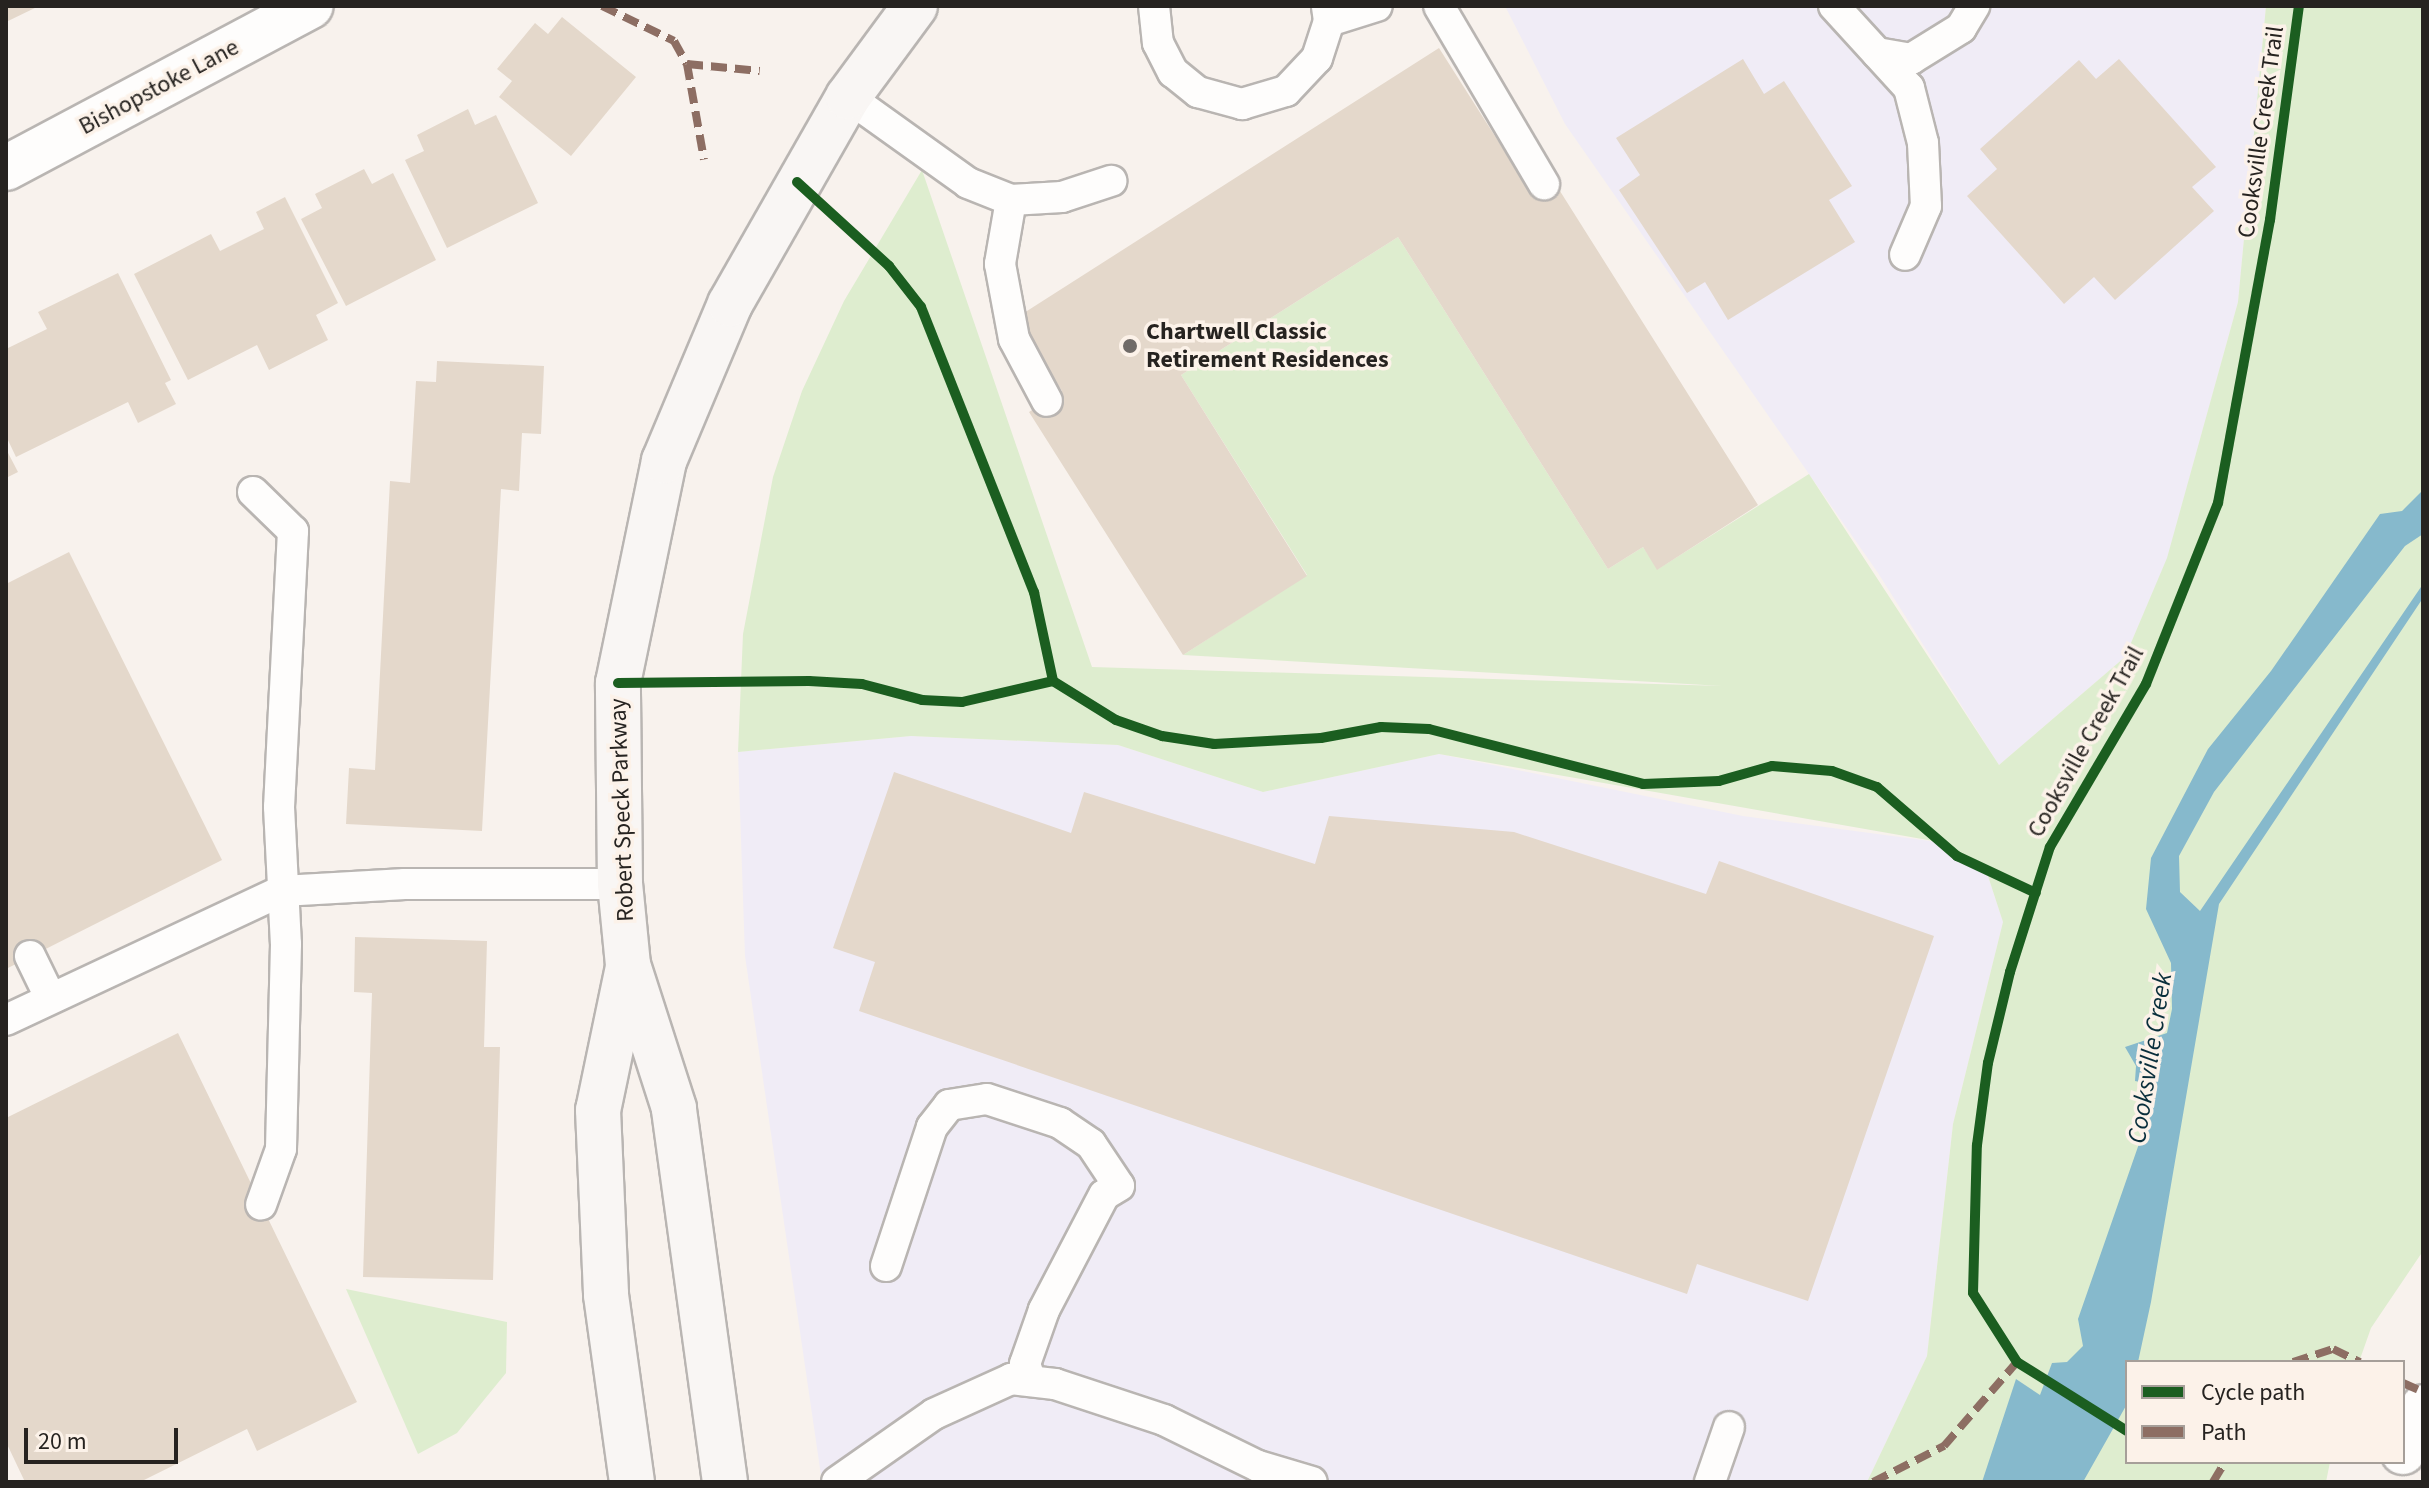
<!DOCTYPE html>
<style>
body{margin:0}
#map{position:relative;width:2429px;height:1488px;overflow:hidden;background:#f8f2ed;font-family:"Source Sans 3",sans-serif}
div>[style]{position:absolute}
.commercial>*{inset:0;background:#f0ecf6}
.green>*{inset:0;background:#deedcf}
.water>*{inset:0;background:#86b9cc}
.building>*{inset:0;background:#e4d8cb}
.roads{filter:drop-shadow(2px 0 #b9b5b2) drop-shadow(-2px 0 #b9b5b2) drop-shadow(0 2px #b9b5b2) drop-shadow(0 -2px #b9b5b2)}
.lane>*{height:30px;margin:-15px;padding:0 15px;transform-origin:15px;border-radius:15px;background:#fefdfc}
.street>*{height:44px;margin:-22px;padding:0 22px;transform-origin:22px;border-radius:22px;background:#fefdfc}
.secondary>*{height:44px;margin:-22px;padding:0 22px;transform-origin:22px;border-radius:22px;background:#f9f6f4}
.quiet>*{height:8px;margin-top:-4px;transform-origin:0;background:repeating-linear-gradient(90deg,#8d6e63 0 16px,transparent 0 24px)}
.cycleway>*{height:10px;margin:-5px;padding:0 5px;transform-origin:5px;border-radius:5px;background:#1b5e20}
.dots>*{width:22px;height:22px;translate:-50% -50%;box-sizing:border-box;border:4px solid #fcf2e9;border-radius:50%}
span{translate:-50% -50%;white-space:nowrap;text-align:center;line-height:1.15;-webkit-text-stroke:7px #fcf2e9;paint-order:stroke}
.street-label{font-size:24px;color:#262320}
.poi-label{font-size:24px;color:#262320;font-weight:700}
.left{translate:0 -50%;text-align:left}
.water-label{font-size:26px;color:#092e3b;font-style:italic}
.frame{position:absolute;inset:0;border:8px solid #262320;pointer-events:none}
.legend{position:absolute;left:2125px;top:1360px;width:280px;height:104px;box-sizing:border-box;background:#fcf2e9;border:2px solid #a69f99;margin:0;padding:10px 14px;list-style:none;font-size:24px;color:#262320}
.legend li{display:flex;align-items:center;gap:16px;height:40px}
.legend b{width:40px;border:2px solid #a69f99}
.scale{position:absolute;left:24px;top:1428px;width:154px;height:36px;box-sizing:border-box;border:4px solid #262320;border-top:0;padding-left:10px;font-size:24px;line-height:28px;white-space:nowrap;color:#262320;-webkit-text-stroke:6px #fcf2e9;paint-order:stroke}
</style>
<div id="map">
<div class="commercial">
<div style="clip-path:polygon(1505px 6px,2266px 6px,2238px 302px,2167px 559px,2125px 657px,1999px 765px,1878px 573px,1565px 124px)"></div>
<div style="clip-path:polygon(911px 736px,1118px 745px,1263px 792px,1439px 754px,1743px 816px,1945px 843px,1988px 876px,2003px 922px,1953px 1124px,1927px 1356px,1867px 1482px,822px 1482px,745px 956px,738px 752px)"></div>
</div>
<div class="green">
<div style="clip-path:polygon(2266px 6px,2423px 6px,2423px 1251px,2371px 1328px,2359px 1362px,2127px 1362px,2127px 1462px,2330px 1462px,2326px 1482px,1867px 1482px,1927px 1356px,1953px 1124px,2003px 922px,1988px 876px,1945px 843px,1439px 754px,1263px 792px,1118px 745px,911px 736px,738px 752px,743px 634px,773px 477px,802px 391px,844px 301px,922px 170px,1092px 667px,1722px 686px,1183px 655px,1307px 575px,1181px 375px,1398px 237px,1608px 569px,1643px 547px,1658px 569px,1809px 474px,1999px 765px,2125px 657px,2167px 558px,2238px 302px)"></div>
<div style="clip-path:polygon(346px 1289px,507px 1322px,506px 1373px,457px 1433px,418px 1454px)"></div>
</div>
<div class="water">
<div style="clip-path:polygon(2423px 490px,2423px 534px,2405px 546px,2214px 792px,2179px 856px,2180px 892px,2200px 911px,2423px 584px,2423px 598px,2219px 904px,2151px 1302px,2138px 1362px,2127px 1362px,2127px 1404px,2083px 1482px,1982px 1482px,2016px 1379px,2040px 1395px,2052px 1363px,2067px 1362px,2083px 1346px,2078px 1319px,2141px 1138px,2145px 1083px,2135px 1081px,2136px 1066px,2125px 1047px,2167px 1033px,2172px 1009px,2171px 963px,2146px 909px,2151px 858px,2208px 749px,2271px 671px,2380px 514px,2402px 511px)"></div>
</div>
<div class="building">
<div style="clip-path:polygon(6px 6px,39px 6px,6px 22px)"></div>
<div style="clip-path:polygon(562px 17px,636px 77px,571px 156px,499px 97px,512px 81px,497px 69px,535px 23px,548px 34px)"></div>
<div style="clip-path:polygon(1439px 48px,1531px 193px,1553px 180px,1758px 505px,1657px 570px,1643px 547px,1608px 569px,1398px 237px,1181px 375px,1307px 576px,1183px 655px,1029px 412px,1062px 391px,1016px 318px)"></div>
<div style="clip-path:polygon(1743px 59px,1764px 94px,1784px 81px,1852px 186px,1829px 200px,1855px 242px,1728px 320px,1705px 282px,1687px 293px,1619px 190px,1640px 175px,1616px 138px)"></div>
<div style="clip-path:polygon(2119px 59px,2216px 167px,2192px 187px,2214px 211px,2115px 300px,2094px 277px,2064px 304px,1967px 196px,1997px 169px,1980px 149px,2079px 60px,2096px 79px)"></div>
<div style="clip-path:polygon(468px 109px,475px 125px,496px 115px,538px 203px,447px 248px,405px 160px,424px 151px,417px 135px)"></div>
<div style="clip-path:polygon(364px 169px,372px 184px,393px 173px,436px 260px,346px 306px,301px 219px,322px 208px,315px 194px)"></div>
<div style="clip-path:polygon(285px 197px,338px 303px,316px 315px,328px 340px,269px 370px,257px 345px,188px 380px,134px 274px,211px 234px,220px 251px,264px 229px,256px 212px)"></div>
<div style="clip-path:polygon(118px 273px,171px 380px,165px 383px,176px 404px,138px 423px,128px 402px,16px 457px,6px 436px,6px 349px,47px 329px,38px 312px)"></div>
<div style="clip-path:polygon(437px 361px,544px 366px,541px 434px,522px 433px,519px 491px,501px 489px,482px 831px,346px 824px,349px 768px,375px 770px,390px 481px,410px 483px,416px 381px,436px 382px)"></div>
<div style="clip-path:polygon(6px 449px,18px 472px,6px 478px)"></div>
<div style="clip-path:polygon(69px 552px,222px 860px,6px 969px,6px 584px)"></div>
<div style="clip-path:polygon(894px 772px,1071px 833px,1084px 792px,1315px 864px,1329px 816px,1514px 832px,1706px 894px,1719px 861px,1934px 936px,1808px 1301px,1697px 1264px,1687px 1294px,859px 1011px,875px 962px,833px 948px)"></div>
<div style="clip-path:polygon(355px 937px,487px 941px,484px 1047px,500px 1047px,493px 1280px,363px 1277px,372px 993px,354px 992px)"></div>
<div style="clip-path:polygon(178px 1033px,357px 1402px,257px 1451px,247px 1429px,140px 1482px,25px 1482px,6px 1442px,6px 1118px)"></div>
</div>
<div class="roads">
<div class="lane">
<div style="left:1154px;top:6px;width:37px;rotate:84deg"></div>
<div style="left:1158px;top:43px;width:33px;rotate:63deg"></div>
<div style="left:1173px;top:72px;width:32px;rotate:39deg"></div>
<div style="left:1198px;top:92px;width:46px;rotate:15.3deg"></div>
<div style="left:1242px;top:104px;width:46px;rotate:-16.5deg"></div>
<div style="left:1286px;top:91px;width:45px;rotate:-46.8deg"></div>
<div style="left:1317px;top:58px;width:39px;rotate:-72deg"></div>
<div style="left:1329px;top:21px;width:15px;rotate:-98deg"></div>
<div style="left:1439px;top:6px;width:207px;rotate:59.5deg"></div>
<div style="left:1834px;top:6px;width:111px;rotate:47.6deg"></div>
<div style="left:1909px;top:88px;width:57px;rotate:75.7deg"></div>
<div style="left:1923px;top:143px;width:63px;rotate:87.3deg"></div>
<div style="left:1926px;top:206px;width:53px;rotate:113.2deg"></div>
<div style="left:1329px;top:21px;width:50px;rotate:-17.4deg"></div>
<div style="left:1877px;top:53px;width:35px;rotate:10deg"></div>
<div style="left:1911px;top:59px;width:59px;rotate:-31.8deg"></div>
<div style="left:1961px;top:28px;width:26px;rotate:-59deg"></div>
<div style="left:848px;top:97px;width:148px;rotate:35.6deg"></div>
<div style="left:968px;top:183px;width:46px;rotate:21.6deg"></div>
<div style="left:1011px;top:200px;width:51px;rotate:-3.4deg"></div>
<div style="left:1062px;top:197px;width:52px;rotate:-18.1deg"></div>
<div style="left:1011px;top:200px;width:65px;rotate:99.8deg"></div>
<div style="left:1000px;top:264px;width:76px;rotate:79.4deg"></div>
<div style="left:1014px;top:339px;width:70px;rotate:62deg"></div>
<div style="left:253px;top:492px;width:56px;rotate:44.3deg"></div>
<div style="left:293px;top:531px;width:276px;rotate:92.9deg"></div>
<div style="left:279px;top:807px;width:137px;rotate:87.1deg"></div>
<div style="left:286px;top:944px;width:205px;rotate:91.4deg"></div>
<div style="left:281px;top:1149px;width:59px;rotate:109.7deg"></div>
<div style="left:30px;top:956px;width:46px;rotate:64deg"></div>
<div style="left:6px;top:1020px;width:305px;rotate:-25.1deg"></div>
<div style="left:282px;top:891px;width:123px;rotate:-3.3deg"></div>
<div style="left:405px;top:884px;width:215px"></div>
<div style="left:886px;top:1266px;width:146px;rotate:-71.7deg"></div>
<div style="left:932px;top:1127px;width:28px;rotate:-52deg"></div>
<div style="left:949px;top:1105px;width:38px;rotate:-9deg"></div>
<div style="left:987px;top:1099px;width:77px;rotate:18.2deg"></div>
<div style="left:1060px;top:1123px;width:37px;rotate:34deg"></div>
<div style="left:1091px;top:1144px;width:50px;rotate:56.3deg"></div>
<div style="left:1119px;top:1186px;width:17px;rotate:149deg"></div>
<div style="left:1104px;top:1195px;width:130px;rotate:117.6deg"></div>
<div style="left:1044px;top:1310px;width:57px;rotate:109.4deg"></div>
<div style="left:1025px;top:1364px;width:18px;rotate:71deg"></div>
<div style="left:837px;top:1482px;width:118px;rotate:-35deg"></div>
<div style="left:934px;top:1414px;width:85px;rotate:-24.4deg"></div>
<div style="left:1011px;top:1379px;width:44px;rotate:6.5deg"></div>
<div style="left:1055px;top:1384px;width:115px;rotate:18.3deg"></div>
<div style="left:1164px;top:1420px;width:105px;rotate:26.1deg"></div>
<div style="left:1258px;top:1466px;width:56px;rotate:16.5deg"></div>
<div style="left:1710px;top:1482px;width:58px;rotate:-70.9deg"></div>
</div>
<div class="street">
<div style="left:6px;top:168px;width:345px;rotate:-28deg"></div>
<div style="left:2403px;top:1452px;width:49px;rotate:-66deg"></div>
</div>
<div class="secondary">
<div style="left:628px;top:967px;width:146px;rotate:101.8deg"></div>
<div style="left:598px;top:1110px;width:185px;rotate:87.5deg"></div>
<div style="left:606px;top:1295px;width:189px;rotate:82.1deg"></div>
<div style="left:725px;top:1482px;width:377px;rotate:-97.8deg"></div>
<div style="left:674px;top:1108px;width:150px;rotate:-107.8deg"></div>
<div style="left:628px;top:965px;width:81px;rotate:-95.6deg"></div>
<div style="left:620px;top:884px;width:201px;rotate:-90.6deg"></div>
<div style="left:618px;top:683px;width:227px;rotate:-78.3deg"></div>
<div style="left:664px;top:461px;width:170px;rotate:-67.2deg"></div>
<div style="left:730px;top:304px;width:238px;rotate:-60.3deg"></div>
<div style="left:848px;top:97px;width:113px;rotate:-53.6deg"></div>
</div>
</div>
<div class="quiet">
<div style="left:602px;top:6px;width:80px;rotate:25.9deg"></div>
<div style="left:674px;top:41px;width:26px;rotate:61deg"></div>
<div style="left:687px;top:64px;width:97px;rotate:79.9deg"></div>
<div style="left:687px;top:64px;width:73px;rotate:5.5deg"></div>
<div style="left:2293px;top:1362px;width:42px;rotate:-18deg"></div>
<div style="left:2333px;top:1349px;width:30px;rotate:26deg"></div>
<div style="left:2403px;top:1383px;width:22px;rotate:24deg"></div>
<div style="left:1873px;top:1482px;width:80px;rotate:-26.9deg"></div>
<div style="left:1944px;top:1446px;width:111px;rotate:-49deg"></div>
<div style="left:2213px;top:1482px;width:23px;rotate:-59deg"></div>
</div>
<div class="cycleway">
<div style="left:797px;top:182px;width:125px;rotate:42.4deg"></div>
<div style="left:889px;top:266px;width:52px;rotate:52deg"></div>
<div style="left:921px;top:307px;width:307px;rotate:68.4deg"></div>
<div style="left:1034px;top:592px;width:91px;rotate:77.9deg"></div>
<div style="left:1053px;top:681px;width:74px;rotate:31.8deg"></div>
<div style="left:1116px;top:720px;width:49px;rotate:19.2deg"></div>
<div style="left:1162px;top:736px;width:53px;rotate:8.7deg"></div>
<div style="left:1214px;top:744px;width:107px;rotate:-3.2deg"></div>
<div style="left:1321px;top:738px;width:61px;rotate:-10.4deg"></div>
<div style="left:1381px;top:727px;width:48px;rotate:2.4deg"></div>
<div style="left:1429px;top:729px;width:221px;rotate:14.4deg"></div>
<div style="left:1643px;top:784px;width:76px;rotate:-2.3deg"></div>
<div style="left:1719px;top:781px;width:55px;rotate:-15.8deg"></div>
<div style="left:1772px;top:766px;width:60px;rotate:4.8deg"></div>
<div style="left:1832px;top:771px;width:48px;rotate:19.6deg"></div>
<div style="left:1877px;top:787px;width:106px;rotate:40.8deg"></div>
<div style="left:1957px;top:856px;width:87px;rotate:25.1deg"></div>
<div style="left:618px;top:683px;width:191px;rotate:-0.6deg"></div>
<div style="left:809px;top:681px;width:53px;rotate:3.2deg"></div>
<div style="left:862px;top:684px;width:62px;rotate:14.9deg"></div>
<div style="left:922px;top:700px;width:40px;rotate:2.9deg"></div>
<div style="left:962px;top:702px;width:93px;rotate:-13deg"></div>
<div style="left:2127px;top:1431px;width:130px;rotate:-147.9deg"></div>
<div style="left:2017px;top:1362px;width:82px;rotate:-122.5deg"></div>
<div style="left:1973px;top:1293px;width:148px;rotate:-88.5deg"></div>
<div style="left:1977px;top:1145px;width:83px;rotate:-82.4deg"></div>
<div style="left:1988px;top:1063px;width:94px;rotate:-76.4deg"></div>
<div style="left:2010px;top:972px;width:131px;rotate:-72.3deg"></div>
<div style="left:2050px;top:847px;width:189px;rotate:-59.5deg"></div>
<div style="left:2146px;top:684px;width:195px;rotate:-68.3deg"></div>
<div style="left:2218px;top:503px;width:288px;rotate:-79.6deg"></div>
<div style="left:2270px;top:220px;width:216px;rotate:-82.3deg"></div>
</div>
<div class="dots">
<div style="left:1130px;top:346px;background:#706b68"></div>
</div>
<div class="street-label">
<span style="left:159px;top:87px;rotate:-28deg">Bishopstoke Lane</span>
<span style="left:2261px;top:132px;rotate:-82deg">Cooksville Creek Trail</span>
<span style="left:2086px;top:742px;rotate:-61deg">Cooksville Creek Trail</span>
<span style="left:622px;top:810px;rotate:-92deg">Robert Speck Parkway</span>
</div>
<div class="poi-label">
<span class="left" style="left:1146px;top:346px">Chartwell Classic<br>Retirement Residences</span>
</div>
<div class="water-label">
<span style="left:2150px;top:1058px;rotate:-81deg">Cooksville Creek</span>
</div>
<div class="frame"></div>
<ul class="legend">
<li><b style="height:10px;background:#1b5e20"></b>Cycle path</li>
<li><b style="height:10px;background:#8d6e63"></b>Path</li>
</ul>
<div class="scale">20 m</div>
</div>
